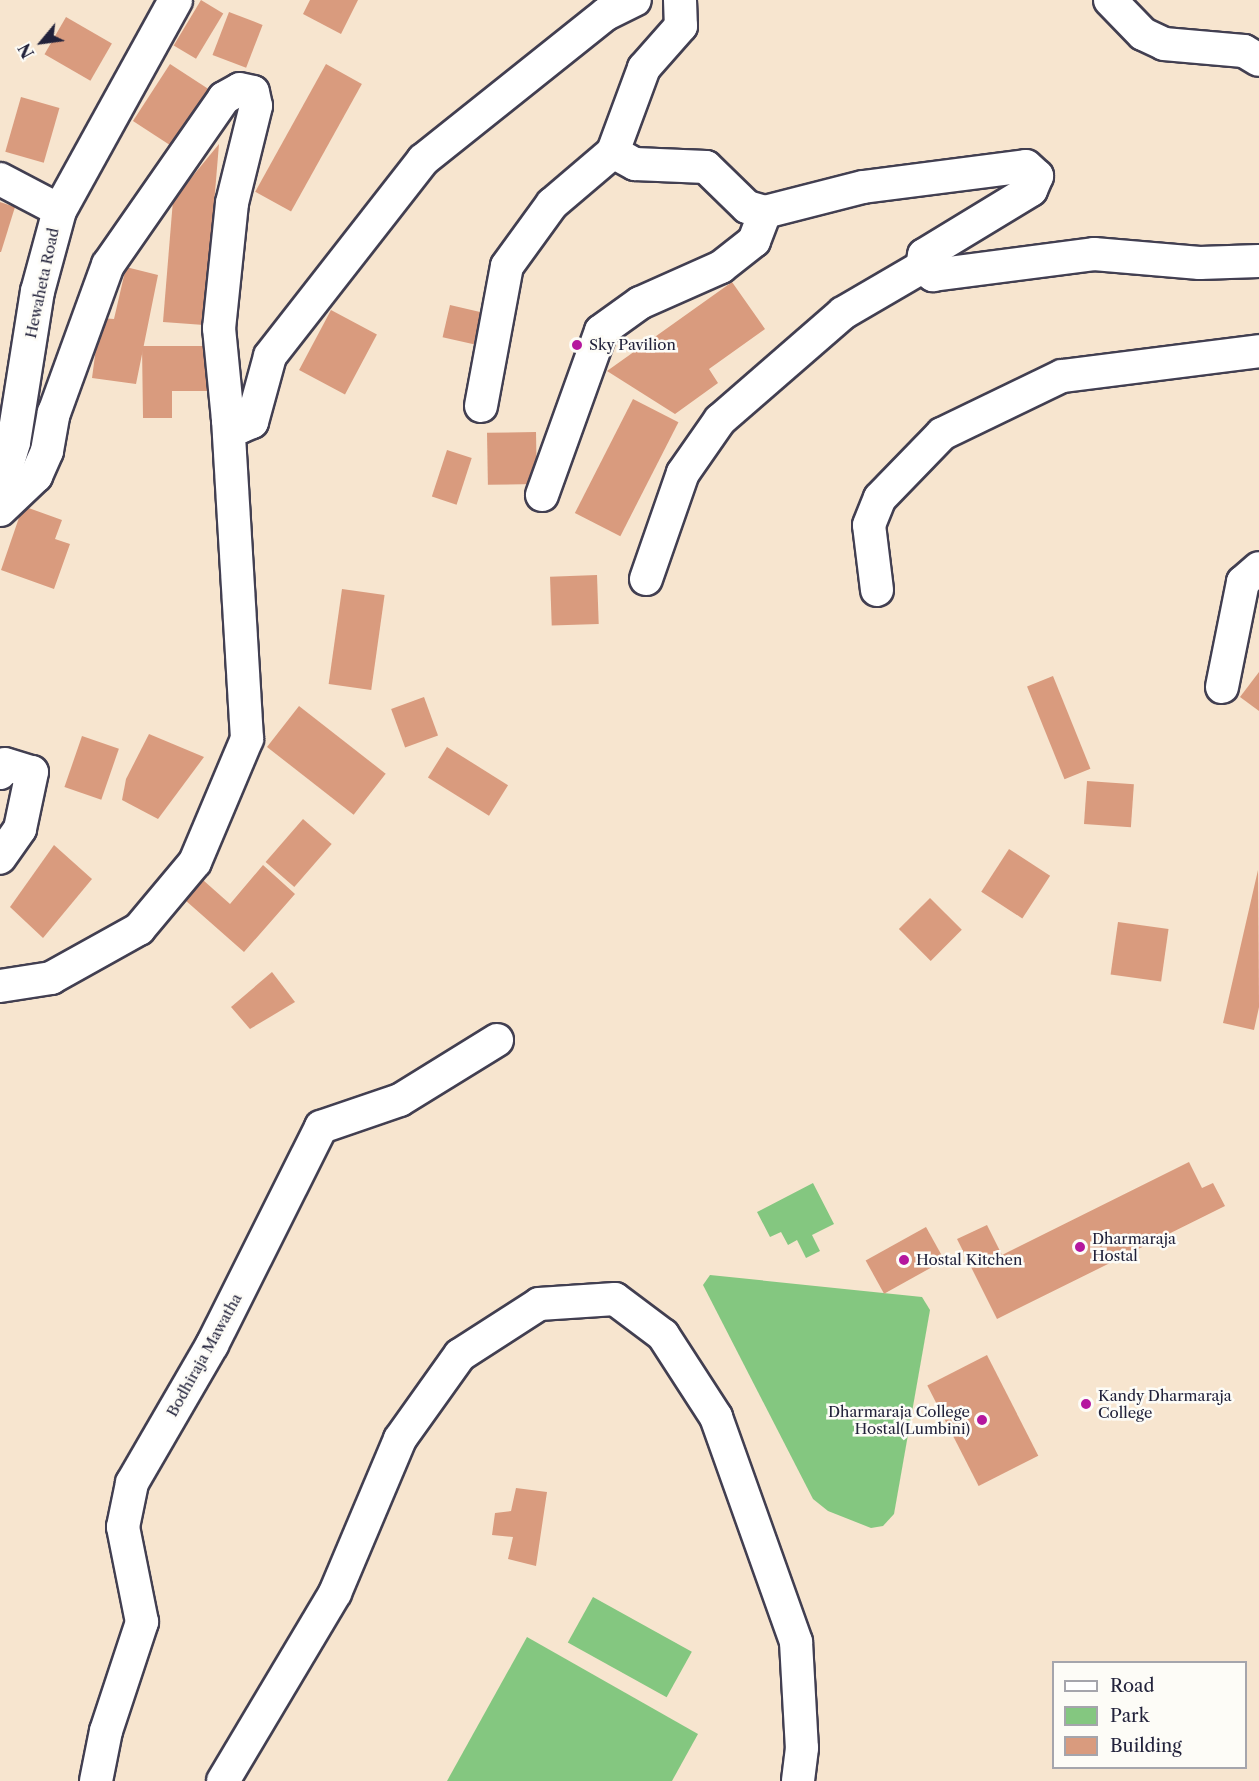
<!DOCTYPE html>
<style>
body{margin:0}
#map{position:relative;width:1259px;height:1781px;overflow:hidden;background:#f7e5cf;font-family:"Libre Caslon Text",serif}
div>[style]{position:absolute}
.green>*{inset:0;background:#84c780;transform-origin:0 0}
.building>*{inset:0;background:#d99b7e;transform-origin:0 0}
.roads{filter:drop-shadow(2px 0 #423f51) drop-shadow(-2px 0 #423f51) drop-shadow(0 2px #423f51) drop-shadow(0 -2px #423f51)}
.minor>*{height:32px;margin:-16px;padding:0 16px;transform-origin:16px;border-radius:16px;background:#fff}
.highway>*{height:33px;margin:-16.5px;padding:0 16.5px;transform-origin:16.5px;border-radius:16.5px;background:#fff}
.dots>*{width:16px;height:16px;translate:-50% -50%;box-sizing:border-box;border:3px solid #fdfcf7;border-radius:50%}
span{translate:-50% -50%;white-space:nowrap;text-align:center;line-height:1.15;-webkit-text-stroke:5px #fdfcf7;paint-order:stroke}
.street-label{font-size:15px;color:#22223b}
.poi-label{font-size:15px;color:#22223b}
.left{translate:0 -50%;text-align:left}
.right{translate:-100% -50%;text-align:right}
.legend{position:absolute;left:1052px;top:1661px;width:195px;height:108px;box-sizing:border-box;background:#fdfcf7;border:2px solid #a5a5ac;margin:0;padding:8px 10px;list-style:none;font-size:18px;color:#22223b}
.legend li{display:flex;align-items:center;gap:12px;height:30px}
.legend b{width:30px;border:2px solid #a5a5ac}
.north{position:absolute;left:12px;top:12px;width:60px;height:60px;-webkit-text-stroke:4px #fdfcf7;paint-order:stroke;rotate:241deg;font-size:16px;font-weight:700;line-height:24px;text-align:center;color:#22223b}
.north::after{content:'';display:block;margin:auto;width:21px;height:27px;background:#22223b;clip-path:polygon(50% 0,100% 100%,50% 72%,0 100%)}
</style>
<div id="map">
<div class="green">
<div style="clip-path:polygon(813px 1183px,834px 1224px,812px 1235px,820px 1251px,806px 1258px,797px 1240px,788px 1245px,781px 1232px,770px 1237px,757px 1212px)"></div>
<div style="clip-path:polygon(710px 1275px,922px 1297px,930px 1310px,894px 1514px,883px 1526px,871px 1528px,828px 1511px,813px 1499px,703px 1285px)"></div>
<div style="left:593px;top:1597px;width:113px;height:52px;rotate:29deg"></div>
<div style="clip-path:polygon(527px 1637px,698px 1734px,672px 1781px,447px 1781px)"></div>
</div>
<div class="building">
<div style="left:201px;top:0;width:26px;height:53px;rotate:31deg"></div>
<div style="clip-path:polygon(310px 0,358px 0,341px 34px,303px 14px)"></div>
<div style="left:229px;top:12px;width:36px;height:46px;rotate:21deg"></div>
<div style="left:66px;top:17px;width:53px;height:43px;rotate:30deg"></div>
<div style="left:170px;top:64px;width:49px;height:68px;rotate:33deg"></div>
<div style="left:326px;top:64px;width:41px;height:146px;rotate:29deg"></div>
<div style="left:21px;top:97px;width:40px;height:57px;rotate:16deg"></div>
<div style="clip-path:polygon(219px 144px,204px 325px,163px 322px,173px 200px)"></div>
<div style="clip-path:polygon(0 202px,15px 207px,1px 252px,0 252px)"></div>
<div style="clip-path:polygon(126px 267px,158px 275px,136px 384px,92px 378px,100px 318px,114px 319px)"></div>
<div style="clip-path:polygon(732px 282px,765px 329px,709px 369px,718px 383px,675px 414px,607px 371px)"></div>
<div style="left:450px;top:305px;width:32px;height:33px;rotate:13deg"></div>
<div style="left:331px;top:310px;width:52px;height:68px;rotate:28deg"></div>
<div style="clip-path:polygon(142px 346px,207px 346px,208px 391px,172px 391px,172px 418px,143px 418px)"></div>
<div style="left:633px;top:399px;width:51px;height:128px;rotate:27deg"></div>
<div style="left:536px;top:432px;width:52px;height:49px;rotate:89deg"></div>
<div style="left:447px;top:450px;width:26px;height:49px;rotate:18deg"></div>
<div style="clip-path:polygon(23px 506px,62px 520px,55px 539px,70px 544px,54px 589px,1px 570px)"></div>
<div style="left:597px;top:575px;width:49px;height:47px;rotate:88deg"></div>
<div style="left:342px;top:589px;width:43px;height:96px;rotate:8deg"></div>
<div style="clip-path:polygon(1259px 672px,1259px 711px,1240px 697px)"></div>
<div style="left:1053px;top:676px;width:100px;height:28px;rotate:68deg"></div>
<div style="left:424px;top:697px;width:41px;height:35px;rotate:70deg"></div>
<div style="left:299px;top:706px;width:110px;height:52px;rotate:38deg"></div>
<div style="clip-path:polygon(149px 734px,204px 757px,158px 819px,122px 800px,126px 779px)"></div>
<div style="left:82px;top:736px;width:39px;height:54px;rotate:19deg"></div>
<div style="left:447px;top:747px;width:72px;height:36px;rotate:32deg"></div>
<div style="left:1087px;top:781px;width:47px;height:43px;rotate:4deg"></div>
<div style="left:303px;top:819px;width:38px;height:57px;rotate:41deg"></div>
<div style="clip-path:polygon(54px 845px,92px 879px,43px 938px,10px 907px)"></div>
<div style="left:1009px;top:849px;width:49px;height:51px;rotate:33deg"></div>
<div style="clip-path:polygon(263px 865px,295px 894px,244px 952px,185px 900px,203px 880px,230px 904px)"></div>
<div style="clip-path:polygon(1258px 870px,1259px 1007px,1254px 1030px,1223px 1023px)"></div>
<div style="left:930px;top:898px;width:45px;height:44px;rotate:45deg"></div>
<div style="left:1118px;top:922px;width:51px;height:53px;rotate:8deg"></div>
<div style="clip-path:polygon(272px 972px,295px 1002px,250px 1029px,231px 1007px)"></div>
<div style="clip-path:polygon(1189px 1162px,1202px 1188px,1213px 1183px,1225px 1206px,997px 1319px,957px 1239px,987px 1225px,1002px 1255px)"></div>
<div style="left:926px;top:1227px;width:38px;height:69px;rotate:61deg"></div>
<div style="left:987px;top:1355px;width:113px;height:67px;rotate:63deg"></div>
<div style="clip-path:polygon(516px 1488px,547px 1492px,536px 1566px,508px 1559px,513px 1537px,492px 1535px,495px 1513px,511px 1511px)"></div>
</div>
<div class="roads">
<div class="minor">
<div style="left:680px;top:0;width:26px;rotate:88deg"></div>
<div style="left:681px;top:26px;width:56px;rotate:131.4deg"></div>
<div style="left:644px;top:68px;width:90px;rotate:110.3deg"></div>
<div style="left:613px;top:152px;width:25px;rotate:29deg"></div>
<div style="left:635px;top:164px;width:71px;rotate:2.4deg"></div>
<div style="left:706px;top:167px;width:57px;rotate:44.3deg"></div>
<div style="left:747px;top:207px;width:19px;rotate:16deg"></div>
<div style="left:765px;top:212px;width:101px;rotate:-14.3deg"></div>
<div style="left:863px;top:187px;width:164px;rotate:-7.3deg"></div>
<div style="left:1026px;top:166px;width:15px;rotate:42deg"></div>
<div style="left:1037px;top:176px;width:15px;rotate:113deg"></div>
<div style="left:1031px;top:190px;width:125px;rotate:148.7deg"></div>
<div style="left:924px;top:255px;width:12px;rotate:99deg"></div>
<div style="left:922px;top:267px;width:14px;rotate:36deg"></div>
<div style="left:933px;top:275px;width:162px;rotate:-7.4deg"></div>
<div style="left:1094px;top:254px;width:106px;rotate:4.9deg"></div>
<div style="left:1200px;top:263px;width:59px;rotate:-1.9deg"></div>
<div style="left:1110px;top:0;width:47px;rotate:45.9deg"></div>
<div style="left:1143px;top:34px;width:23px;rotate:25deg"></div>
<div style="left:1164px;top:44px;width:80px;rotate:5deg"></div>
<div style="left:1244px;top:51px;width:17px;rotate:31deg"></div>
<div style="left:0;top:179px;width:67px;rotate:27.7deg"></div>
<div style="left:481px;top:406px;width:142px;rotate:-79.5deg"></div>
<div style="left:507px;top:266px;width:77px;rotate:-54deg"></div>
<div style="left:552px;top:204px;width:80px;rotate:-40.4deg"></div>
<div style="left:542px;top:495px;width:174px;rotate:-70.2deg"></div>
<div style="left:601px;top:331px;width:48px;rotate:-35.7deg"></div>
<div style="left:640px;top:303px;width:89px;rotate:-24deg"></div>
<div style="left:721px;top:267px;width:42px;rotate:-38.2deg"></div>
<div style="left:754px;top:241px;width:31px;rotate:-69deg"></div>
<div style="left:0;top:510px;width:50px;rotate:-43.4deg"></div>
<div style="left:36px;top:476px;width:27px;rotate:-66deg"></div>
<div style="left:47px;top:451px;width:39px;rotate:-80deg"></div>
<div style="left:54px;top:413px;width:158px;rotate:-70deg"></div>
<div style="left:108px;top:265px;width:203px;rotate:-55.2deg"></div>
<div style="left:224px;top:98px;width:18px;rotate:-29deg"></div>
<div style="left:240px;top:89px;width:13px;rotate:13deg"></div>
<div style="left:253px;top:92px;width:14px;rotate:78deg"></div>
<div style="left:256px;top:106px;width:100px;rotate:103.9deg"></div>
<div style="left:232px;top:203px;width:126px;rotate:95.9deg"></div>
<div style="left:219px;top:328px;width:92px;rotate:84.4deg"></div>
<div style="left:228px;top:420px;width:14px;rotate:30deg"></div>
<div style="left:240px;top:427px;width:13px;rotate:-23deg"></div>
<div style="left:252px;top:422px;width:68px;rotate:-74.7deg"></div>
<div style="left:270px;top:356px;width:249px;rotate:-52deg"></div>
<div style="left:423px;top:160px;width:234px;rotate:-38.6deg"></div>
<div style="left:606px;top:14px;width:32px;rotate:-26deg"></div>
<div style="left:646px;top:579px;width:112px;rotate:-70.8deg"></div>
<div style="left:683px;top:473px;width:65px;rotate:-55.1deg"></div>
<div style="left:720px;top:420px;width:163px;rotate:-41deg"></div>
<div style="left:843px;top:313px;width:91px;rotate:-30.2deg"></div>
<div style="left:877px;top:590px;width:65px;rotate:-97deg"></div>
<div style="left:869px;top:525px;width:29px;rotate:-68deg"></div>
<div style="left:880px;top:498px;width:89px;rotate:-45.9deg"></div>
<div style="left:942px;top:434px;width:133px;rotate:-25.8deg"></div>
<div style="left:1062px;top:376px;width:199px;rotate:-7.2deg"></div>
<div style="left:1222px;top:687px;width:107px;rotate:-78.7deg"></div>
<div style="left:1243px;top:582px;width:21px;rotate:-41deg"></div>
<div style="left:0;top:773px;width:10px;rotate:-61deg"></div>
<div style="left:5px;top:764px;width:28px;rotate:17deg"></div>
<div style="left:32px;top:772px;width:58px;rotate:101.9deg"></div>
<div style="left:20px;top:829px;width:35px;rotate:125deg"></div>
<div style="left:0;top:986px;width:52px;rotate:-8.9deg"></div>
<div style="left:51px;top:978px;width:101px;rotate:-29.1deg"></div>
<div style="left:139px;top:929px;width:87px;rotate:-50.1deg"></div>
<div style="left:195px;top:862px;width:134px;rotate:-67.1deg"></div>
<div style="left:247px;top:739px;width:320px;rotate:-93.4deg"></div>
<div style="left:96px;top:1781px;width:51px;rotate:-78.7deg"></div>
<div style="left:106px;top:1731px;width:115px;rotate:-71.7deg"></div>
<div style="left:142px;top:1622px;width:97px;rotate:-101.3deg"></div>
<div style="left:123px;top:1527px;width:45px;rotate:-78.4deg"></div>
<div style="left:132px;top:1483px;width:160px;rotate:-59.9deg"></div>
<div style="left:212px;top:1345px;width:244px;rotate:-63.4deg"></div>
<div style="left:321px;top:1127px;width:83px;rotate:-18.9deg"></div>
<div style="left:400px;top:1100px;width:114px;rotate:-31.7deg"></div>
<div style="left:223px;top:1781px;width:219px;rotate:-59.2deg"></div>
<div style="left:335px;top:1593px;width:167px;rotate:-67.1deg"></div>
<div style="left:400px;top:1439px;width:103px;rotate:-54.5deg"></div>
<div style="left:460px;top:1355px;width:94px;rotate:-32.8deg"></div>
<div style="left:539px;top:1304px;width:76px;rotate:-3.8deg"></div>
<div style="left:615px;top:1299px;width:60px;rotate:36.9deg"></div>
<div style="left:663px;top:1335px;width:98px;rotate:57.1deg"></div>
<div style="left:716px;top:1417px;width:239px;rotate:70.4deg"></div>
<div style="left:796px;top:1642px;width:106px;rotate:86.8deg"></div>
<div style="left:802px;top:1748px;width:33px;rotate:97deg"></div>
</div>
<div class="highway">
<div style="left:0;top:486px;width:46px;rotate:-73.5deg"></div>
<div style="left:13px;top:442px;width:153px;rotate:-81deg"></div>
<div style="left:37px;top:291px;width:84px;rotate:-74.8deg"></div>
<div style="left:59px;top:210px;width:240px;rotate:-61.1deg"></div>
</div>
</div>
<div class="dots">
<div style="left:577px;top:345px;background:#b5179e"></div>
<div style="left:1080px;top:1247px;background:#b5179e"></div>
<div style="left:904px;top:1260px;background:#b5179e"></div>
<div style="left:1086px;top:1404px;background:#b5179e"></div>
<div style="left:982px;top:1420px;background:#b5179e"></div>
</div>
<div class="street-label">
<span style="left:42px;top:283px;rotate:-78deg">Hewaheta Road</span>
<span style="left:204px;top:1355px;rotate:-61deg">Bodhiraja Mawatha</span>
</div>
<div class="poi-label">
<span class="left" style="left:589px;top:345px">Sky Pavilion</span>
<span class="left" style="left:1092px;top:1247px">Dharmaraja<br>Hostal</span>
<span class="left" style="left:916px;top:1260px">Hostal Kitchen</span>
<span class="left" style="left:1098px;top:1404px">Kandy Dharmaraja<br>College</span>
<span class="right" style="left:970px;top:1420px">Dharmaraja College<br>Hostal(Lumbini)</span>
</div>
<ul class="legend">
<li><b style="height:8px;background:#fff"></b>Road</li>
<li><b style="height:16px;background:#84c780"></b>Park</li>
<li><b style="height:16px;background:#d99b7e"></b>Building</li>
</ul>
<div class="north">N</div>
</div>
